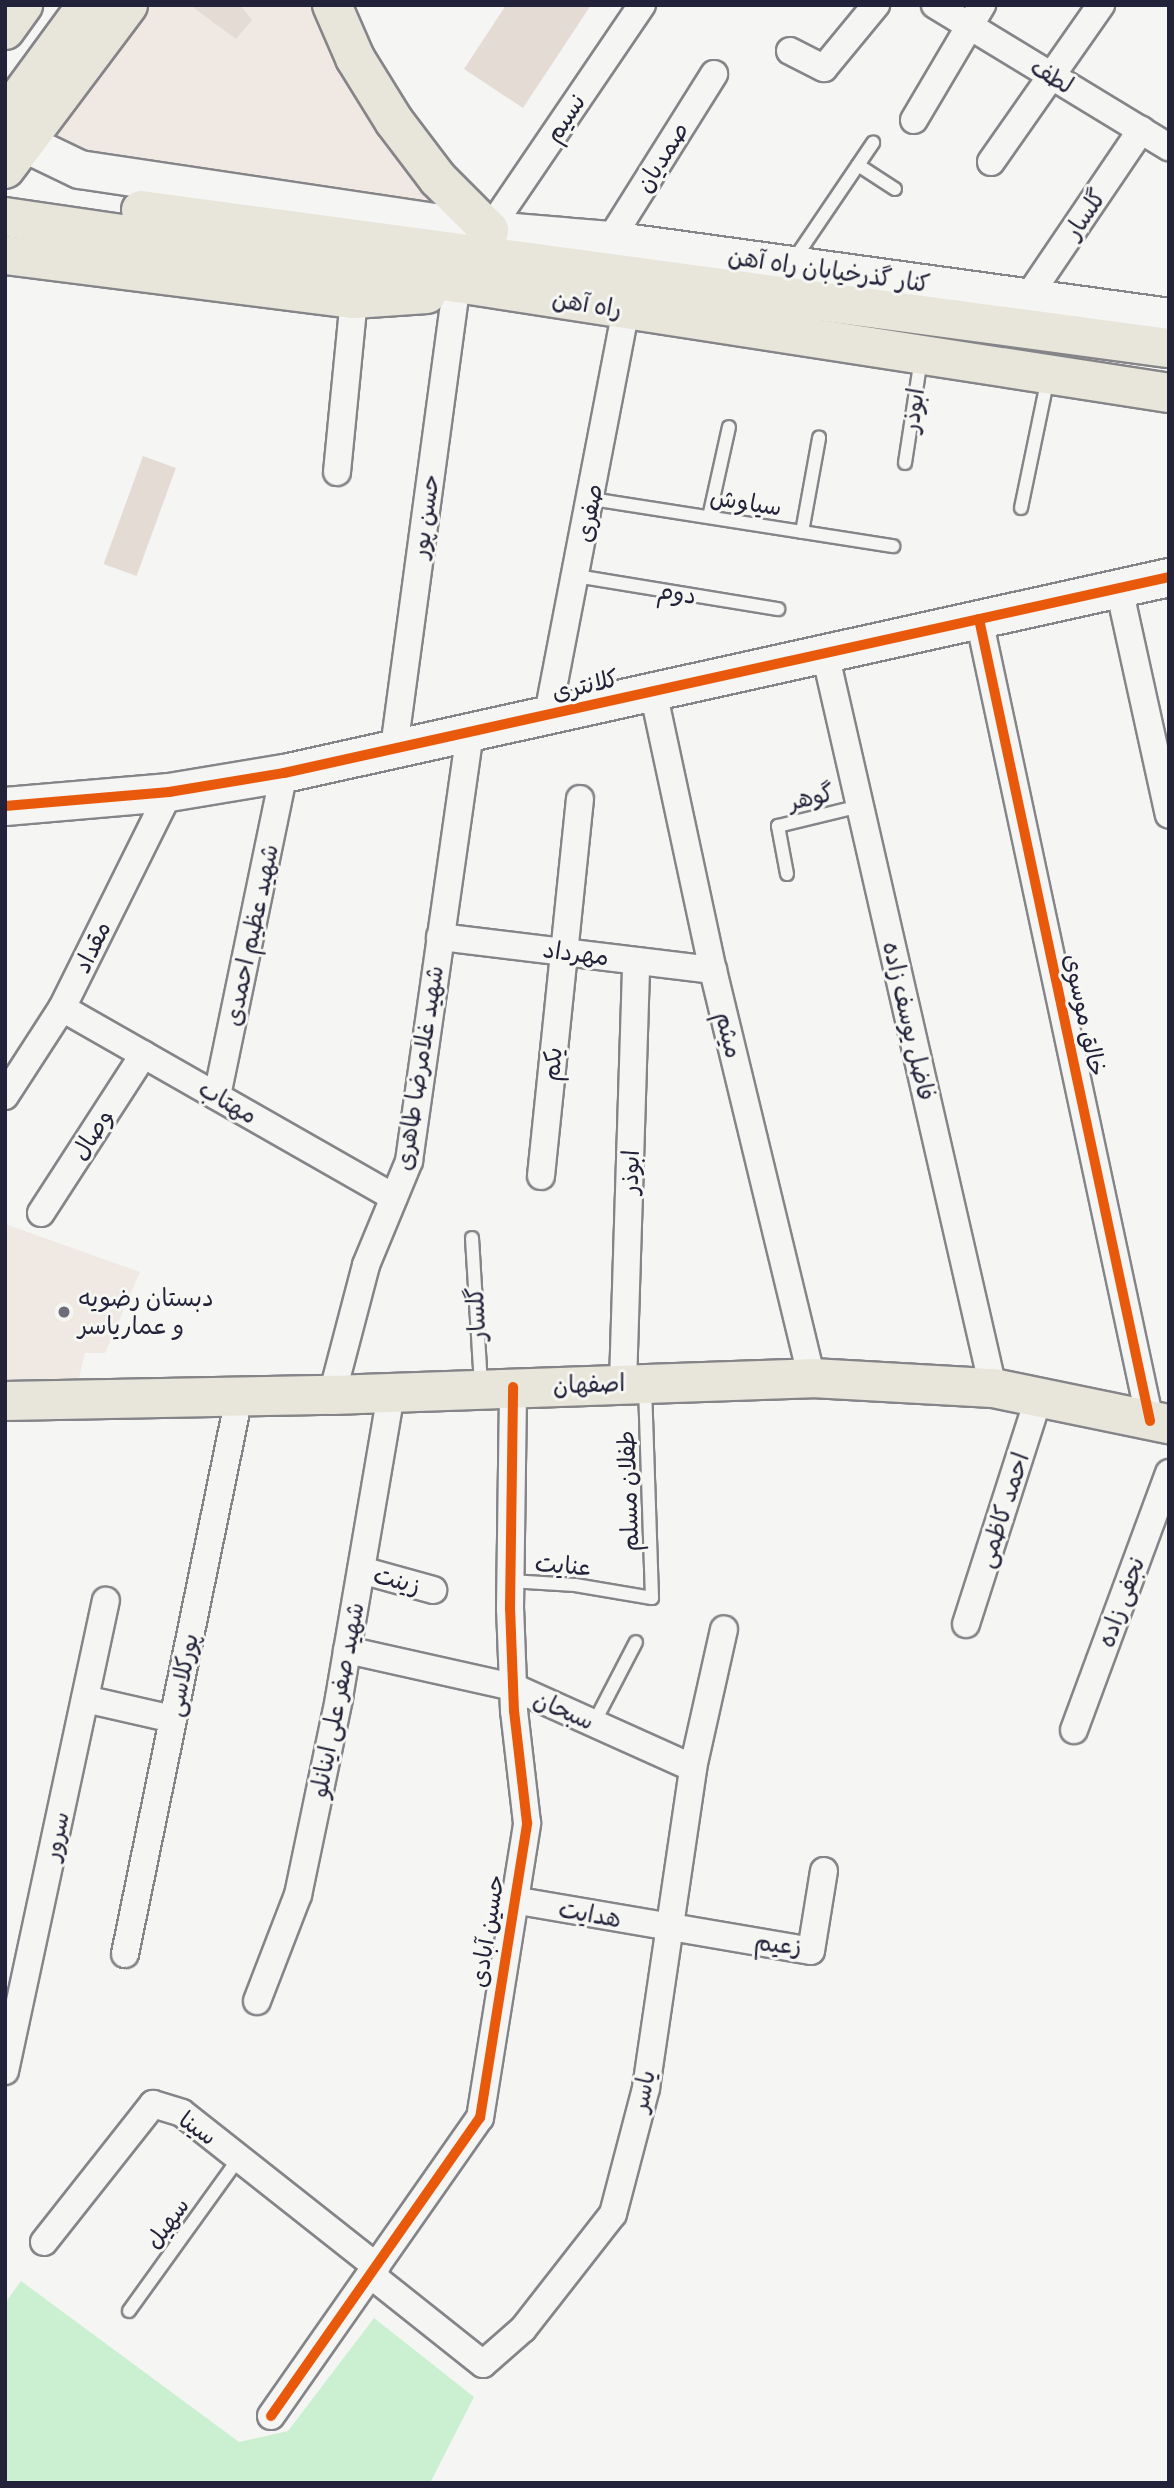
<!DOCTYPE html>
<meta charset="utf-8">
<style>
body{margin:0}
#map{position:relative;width:1174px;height:2488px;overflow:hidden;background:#f5f5f3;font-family:Itim,"Playpen Sans Arabic",sans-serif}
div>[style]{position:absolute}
.built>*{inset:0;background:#f0e8e2}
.green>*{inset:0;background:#caf0d1}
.building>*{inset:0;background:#e4dbd5;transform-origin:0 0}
.roads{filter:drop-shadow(2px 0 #858589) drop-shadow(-2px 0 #858589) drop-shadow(0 2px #858589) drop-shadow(0 -2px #858589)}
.lane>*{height:12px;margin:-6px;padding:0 6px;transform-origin:6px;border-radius:6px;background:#f5f5f3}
.street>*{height:26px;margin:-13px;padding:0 13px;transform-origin:13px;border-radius:13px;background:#f5f5f3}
.secondary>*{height:37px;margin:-18.5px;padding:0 18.5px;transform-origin:18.5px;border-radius:18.5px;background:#f5f5f3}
.primary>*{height:38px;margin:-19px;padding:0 19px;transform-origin:19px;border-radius:19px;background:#e8e6da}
.highway>*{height:38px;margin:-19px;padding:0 19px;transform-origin:19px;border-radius:19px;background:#e8e6da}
.cycleway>*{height:10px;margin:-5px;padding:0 5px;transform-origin:5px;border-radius:5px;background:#e8590c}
.dots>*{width:19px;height:19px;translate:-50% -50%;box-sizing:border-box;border:4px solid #f6f6f2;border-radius:50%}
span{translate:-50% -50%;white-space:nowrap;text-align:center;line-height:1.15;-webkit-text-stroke:6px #f6f6f2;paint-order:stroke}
.street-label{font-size:24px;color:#22223b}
.poi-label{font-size:24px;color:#22223b}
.left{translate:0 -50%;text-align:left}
.frame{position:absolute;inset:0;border:7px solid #22223b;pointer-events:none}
</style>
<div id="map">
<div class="built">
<div style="clip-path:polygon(128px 5px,332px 5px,489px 230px,25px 143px)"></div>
<div style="clip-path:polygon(5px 1224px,140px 1272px,105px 1353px,85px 1353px,77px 1386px,5px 1385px)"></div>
</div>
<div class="green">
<div style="clip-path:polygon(21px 2281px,239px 2442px,288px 2431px,374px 2318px,474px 2397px,430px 2483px,5px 2483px,5px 2303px)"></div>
</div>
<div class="building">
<div style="clip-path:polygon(190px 5px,240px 5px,252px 20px,236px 39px)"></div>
<div style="clip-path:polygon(506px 5px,591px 5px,523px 108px,464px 69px)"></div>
<div style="left:143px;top:456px;width:35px;height:115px;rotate:20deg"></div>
</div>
<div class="roads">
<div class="lane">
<div style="left:858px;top:165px;width:44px;rotate:33deg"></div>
<div style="left:793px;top:261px;width:143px;rotate:-55.9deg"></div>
<div style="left:905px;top:463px;width:105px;rotate:-81.3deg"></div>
<div style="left:592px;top:499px;width:305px;rotate:8.9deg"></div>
<div style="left:1021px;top:508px;width:133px;rotate:-78.3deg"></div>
<div style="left:709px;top:517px;width:92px;rotate:-77.5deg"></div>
<div style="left:802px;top:532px;width:96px;rotate:-79.7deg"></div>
<div style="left:576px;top:576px;width:205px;rotate:9.3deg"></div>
<div style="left:787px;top:874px;width:49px;rotate:-100.6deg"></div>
<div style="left:778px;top:826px;width:84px;rotate:-13.7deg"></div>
<div style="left:472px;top:1238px;width:147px;rotate:86.5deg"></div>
<div style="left:510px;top:1581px;width:65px;rotate:3.5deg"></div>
<div style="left:575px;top:1585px;width:78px;rotate:9.6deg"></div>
<div style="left:652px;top:1598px;width:209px;rotate:-91.9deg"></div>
<div style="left:594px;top:1723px;width:91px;rotate:-62.6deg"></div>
<div style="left:129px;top:2311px;width:188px;rotate:-54.3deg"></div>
</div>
<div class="street">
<div style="left:935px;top:5px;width:274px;rotate:31.3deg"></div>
<div style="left:790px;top:51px;width:38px;rotate:27deg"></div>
<div style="left:824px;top:68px;width:82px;rotate:-50.5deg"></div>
<div style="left:914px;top:120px;width:134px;rotate:-59.4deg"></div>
<div style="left:991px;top:162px;width:192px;rotate:-55deg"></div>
<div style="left:489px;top:230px;width:272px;rotate:-55.8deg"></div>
<div style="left:610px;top:240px;width:196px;rotate:-57.9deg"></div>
<div style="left:1028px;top:297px;width:202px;rotate:-55.9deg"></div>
<div style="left:337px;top:472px;width:174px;rotate:-84.4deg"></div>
<div style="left:1119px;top:588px;width:232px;rotate:77.6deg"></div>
<div style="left:979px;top:619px;width:820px;rotate:77.96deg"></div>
<div style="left:825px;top:653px;width:754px;rotate:77.12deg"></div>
<div style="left:653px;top:691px;width:285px;rotate:77.9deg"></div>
<div style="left:713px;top:970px;width:420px;rotate:76.4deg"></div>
<div style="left:548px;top:714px;width:411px;rotate:-79.1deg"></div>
<div style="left:394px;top:748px;width:469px;rotate:-82.3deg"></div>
<div style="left:440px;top:937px;width:275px;rotate:6.9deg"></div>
<div style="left:62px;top:1008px;width:382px;rotate:29.7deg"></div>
<div style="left:5px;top:1096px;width:105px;rotate:-57.1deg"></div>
<div style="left:62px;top:1008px;width:241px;rotate:-63.6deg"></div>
<div style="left:217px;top:1096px;width:330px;rotate:-78.3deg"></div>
<div style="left:541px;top:1176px;width:379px;rotate:-84.1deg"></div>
<div style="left:41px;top:1213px;width:189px;rotate:-57.1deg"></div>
<div style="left:623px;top:1383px;width:422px;rotate:-88.2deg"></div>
<div style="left:332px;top:1395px;width:134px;rotate:-75.3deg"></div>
<div style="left:366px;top:1265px;width:113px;rotate:-67.5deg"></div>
<div style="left:409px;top:1161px;width:433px;rotate:-81.9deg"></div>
<div style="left:361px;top:1570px;width:75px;rotate:15.5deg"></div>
<div style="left:966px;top:1624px;width:238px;rotate:-72.2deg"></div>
<div style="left:347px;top:1650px;width:170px;rotate:12.6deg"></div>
<div style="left:513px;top:1687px;width:197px;rotate:24.2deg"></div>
<div style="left:85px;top:1699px;width:90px;rotate:12.8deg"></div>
<div style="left:1074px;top:1730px;width:274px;rotate:-69.7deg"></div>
<div style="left:513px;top:1900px;width:302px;rotate:9.7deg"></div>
<div style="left:811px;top:1951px;width:81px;rotate:-80.8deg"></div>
<div style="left:125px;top:1954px;width:569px;rotate:-78.43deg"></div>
<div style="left:257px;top:2001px;width:114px;rotate:-68.9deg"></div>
<div style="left:298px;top:1895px;width:201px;rotate:-78.2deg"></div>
<div style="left:339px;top:1698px;width:309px;rotate:-80.3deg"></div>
<div style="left:5px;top:2071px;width:481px;rotate:-77.9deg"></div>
<div style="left:44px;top:2242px;width:176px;rotate:-51.7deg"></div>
<div style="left:153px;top:2104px;width:30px;rotate:17deg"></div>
<div style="left:182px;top:2113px;width:248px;rotate:38.3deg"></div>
<div style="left:371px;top:2275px;width:143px;rotate:38.5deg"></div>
<div style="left:483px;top:2364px;width:53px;rotate:-41.2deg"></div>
<div style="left:523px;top:2329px;width:146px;rotate:-52deg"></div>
<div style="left:613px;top:2214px;width:130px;rotate:-75.3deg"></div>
<div style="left:646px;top:2088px;width:323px;rotate:-81.6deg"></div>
<div style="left:693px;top:1768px;width:142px;rotate:-77.4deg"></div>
<div style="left:271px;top:2416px;width:364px;rotate:-55deg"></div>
<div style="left:480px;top:2118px;width:299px;rotate:-80.9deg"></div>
<div style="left:527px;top:1823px;width:113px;rotate:-96.6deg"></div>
<div style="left:514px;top:1711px;width:102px;rotate:-92.2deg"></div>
<div style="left:510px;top:1609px;width:222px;rotate:-89.2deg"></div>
</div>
<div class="secondary">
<div style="left:25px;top:143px;width:60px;rotate:25.7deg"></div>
<div style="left:79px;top:169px;width:415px;rotate:8.5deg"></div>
<div style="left:489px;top:230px;width:121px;rotate:4.7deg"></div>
<div style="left:610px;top:240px;width:564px;rotate:7.84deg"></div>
<div style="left:5px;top:806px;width:165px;rotate:-4.9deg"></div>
<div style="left:169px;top:792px;width:117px;rotate:-9.4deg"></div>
<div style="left:284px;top:773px;width:906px;rotate:-12.49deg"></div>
</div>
<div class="primary">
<div style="left:332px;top:5px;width:58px;rotate:66.5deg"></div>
<div style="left:355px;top:58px;width:74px;rotate:58.2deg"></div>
<div style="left:394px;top:121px;width:73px;rotate:52.8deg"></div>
<div style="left:438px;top:179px;width:72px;rotate:45deg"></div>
<div style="left:489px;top:230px;width:25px;rotate:102deg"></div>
<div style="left:5px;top:30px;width:31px;rotate:-54deg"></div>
<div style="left:5px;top:169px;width:205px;rotate:-53.1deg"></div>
<div style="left:141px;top:210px;width:1037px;rotate:7.65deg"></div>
<div style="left:5px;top:217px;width:457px;rotate:8.3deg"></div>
<div style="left:457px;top:283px;width:720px;rotate:8.78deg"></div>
<div style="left:5px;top:255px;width:352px;rotate:7.2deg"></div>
<div style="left:354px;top:299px;width:73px;rotate:-3.9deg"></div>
<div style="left:5px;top:1401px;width:327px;rotate:-1.1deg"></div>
<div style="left:332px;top:1395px;width:480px;rotate:-2deg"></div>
<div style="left:812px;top:1378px;width:181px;rotate:3.2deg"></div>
<div style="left:993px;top:1388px;width:180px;rotate:11.6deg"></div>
</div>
<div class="highway">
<div style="left:5px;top:117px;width:139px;rotate:-53.8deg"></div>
</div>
</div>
<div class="cycleway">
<div style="left:979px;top:619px;width:820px;rotate:77.96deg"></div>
<div style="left:5px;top:806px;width:165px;rotate:-4.9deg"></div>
<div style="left:169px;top:792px;width:117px;rotate:-9.4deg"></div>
<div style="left:284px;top:773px;width:906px;rotate:-12.49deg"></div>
<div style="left:271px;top:2416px;width:364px;rotate:-55deg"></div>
<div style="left:480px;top:2118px;width:299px;rotate:-80.9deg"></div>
<div style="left:527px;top:1823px;width:113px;rotate:-96.6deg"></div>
<div style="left:514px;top:1711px;width:102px;rotate:-92.2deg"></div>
<div style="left:510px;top:1609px;width:222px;rotate:-89.2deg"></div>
</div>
<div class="dots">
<div style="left:64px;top:1312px;background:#6c6c7b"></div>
</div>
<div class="street-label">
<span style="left:1052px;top:76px;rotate:31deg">لطف</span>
<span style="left:565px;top:118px;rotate:-56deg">نسیم</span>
<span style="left:662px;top:157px;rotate:-58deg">صمدیان</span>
<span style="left:1085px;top:214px;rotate:-56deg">گلسار</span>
<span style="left:829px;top:270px;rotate:8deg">کنار گذرخیابان راه آهن</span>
<span style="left:587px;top:304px;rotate:9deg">راه آهن</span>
<span style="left:913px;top:410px;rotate:-82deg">ابوذر</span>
<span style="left:746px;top:502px;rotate:9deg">سیاوش</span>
<span style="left:589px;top:513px;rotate:-79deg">صفری</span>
<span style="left:425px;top:516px;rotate:-82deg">حسن پور</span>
<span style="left:677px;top:593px;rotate:9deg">دوم</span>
<span style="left:585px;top:685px;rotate:-13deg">کلانتری</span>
<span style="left:811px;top:797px;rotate:-13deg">گوهر</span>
<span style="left:251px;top:935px;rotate:-78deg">شهید عظیم احمدی</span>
<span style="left:92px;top:947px;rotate:-64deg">مقداد</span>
<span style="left:576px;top:953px;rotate:7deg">مهرداد</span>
<span style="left:1085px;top:1015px;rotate:78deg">خالق موسوی</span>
<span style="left:909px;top:1021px;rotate:77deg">فاضل یوسف زاده</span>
<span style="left:729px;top:1035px;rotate:76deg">میثم</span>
<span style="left:552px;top:1064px;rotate:-84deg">یکم</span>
<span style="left:419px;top:1068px;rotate:-81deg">شهید غلامرضا طاهری</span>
<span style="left:228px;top:1102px;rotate:30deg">مهتاب</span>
<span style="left:92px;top:1134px;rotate:-57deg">وصال</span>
<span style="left:630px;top:1172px;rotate:-88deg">ابوذر</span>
<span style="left:476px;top:1314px;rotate:-93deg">گلسار</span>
<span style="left:589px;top:1384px;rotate:-2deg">اصفهان</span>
<span style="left:628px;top:1491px;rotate:-92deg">طفلان مسلم</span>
<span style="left:1003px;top:1510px;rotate:-72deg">احمد کاظمی</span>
<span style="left:563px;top:1565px;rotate:5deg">عنایت</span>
<span style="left:397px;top:1580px;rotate:15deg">زینت</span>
<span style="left:1121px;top:1602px;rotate:-70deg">نجفی زاده</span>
<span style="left:182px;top:1675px;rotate:-79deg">پورکلاسی</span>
<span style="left:337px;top:1700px;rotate:-79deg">شهید صفر علی اینانلو</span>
<span style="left:564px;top:1710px;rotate:24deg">سبحان</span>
<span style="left:56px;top:1836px;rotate:-78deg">سرور</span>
<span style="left:590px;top:1914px;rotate:10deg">هدایت</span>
<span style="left:487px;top:1931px;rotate:-81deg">حسین آبادی</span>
<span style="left:778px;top:1944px;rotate:6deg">زعیم</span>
<span style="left:643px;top:2091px;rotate:-79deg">یاسر</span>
<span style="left:198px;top:2128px;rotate:35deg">سینا</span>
<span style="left:167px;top:2223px;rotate:-54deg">سهیل</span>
</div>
<div class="poi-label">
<span class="left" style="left:78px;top:1312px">دبستان رضویه<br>و عماریاسر</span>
</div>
<div class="frame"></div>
</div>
